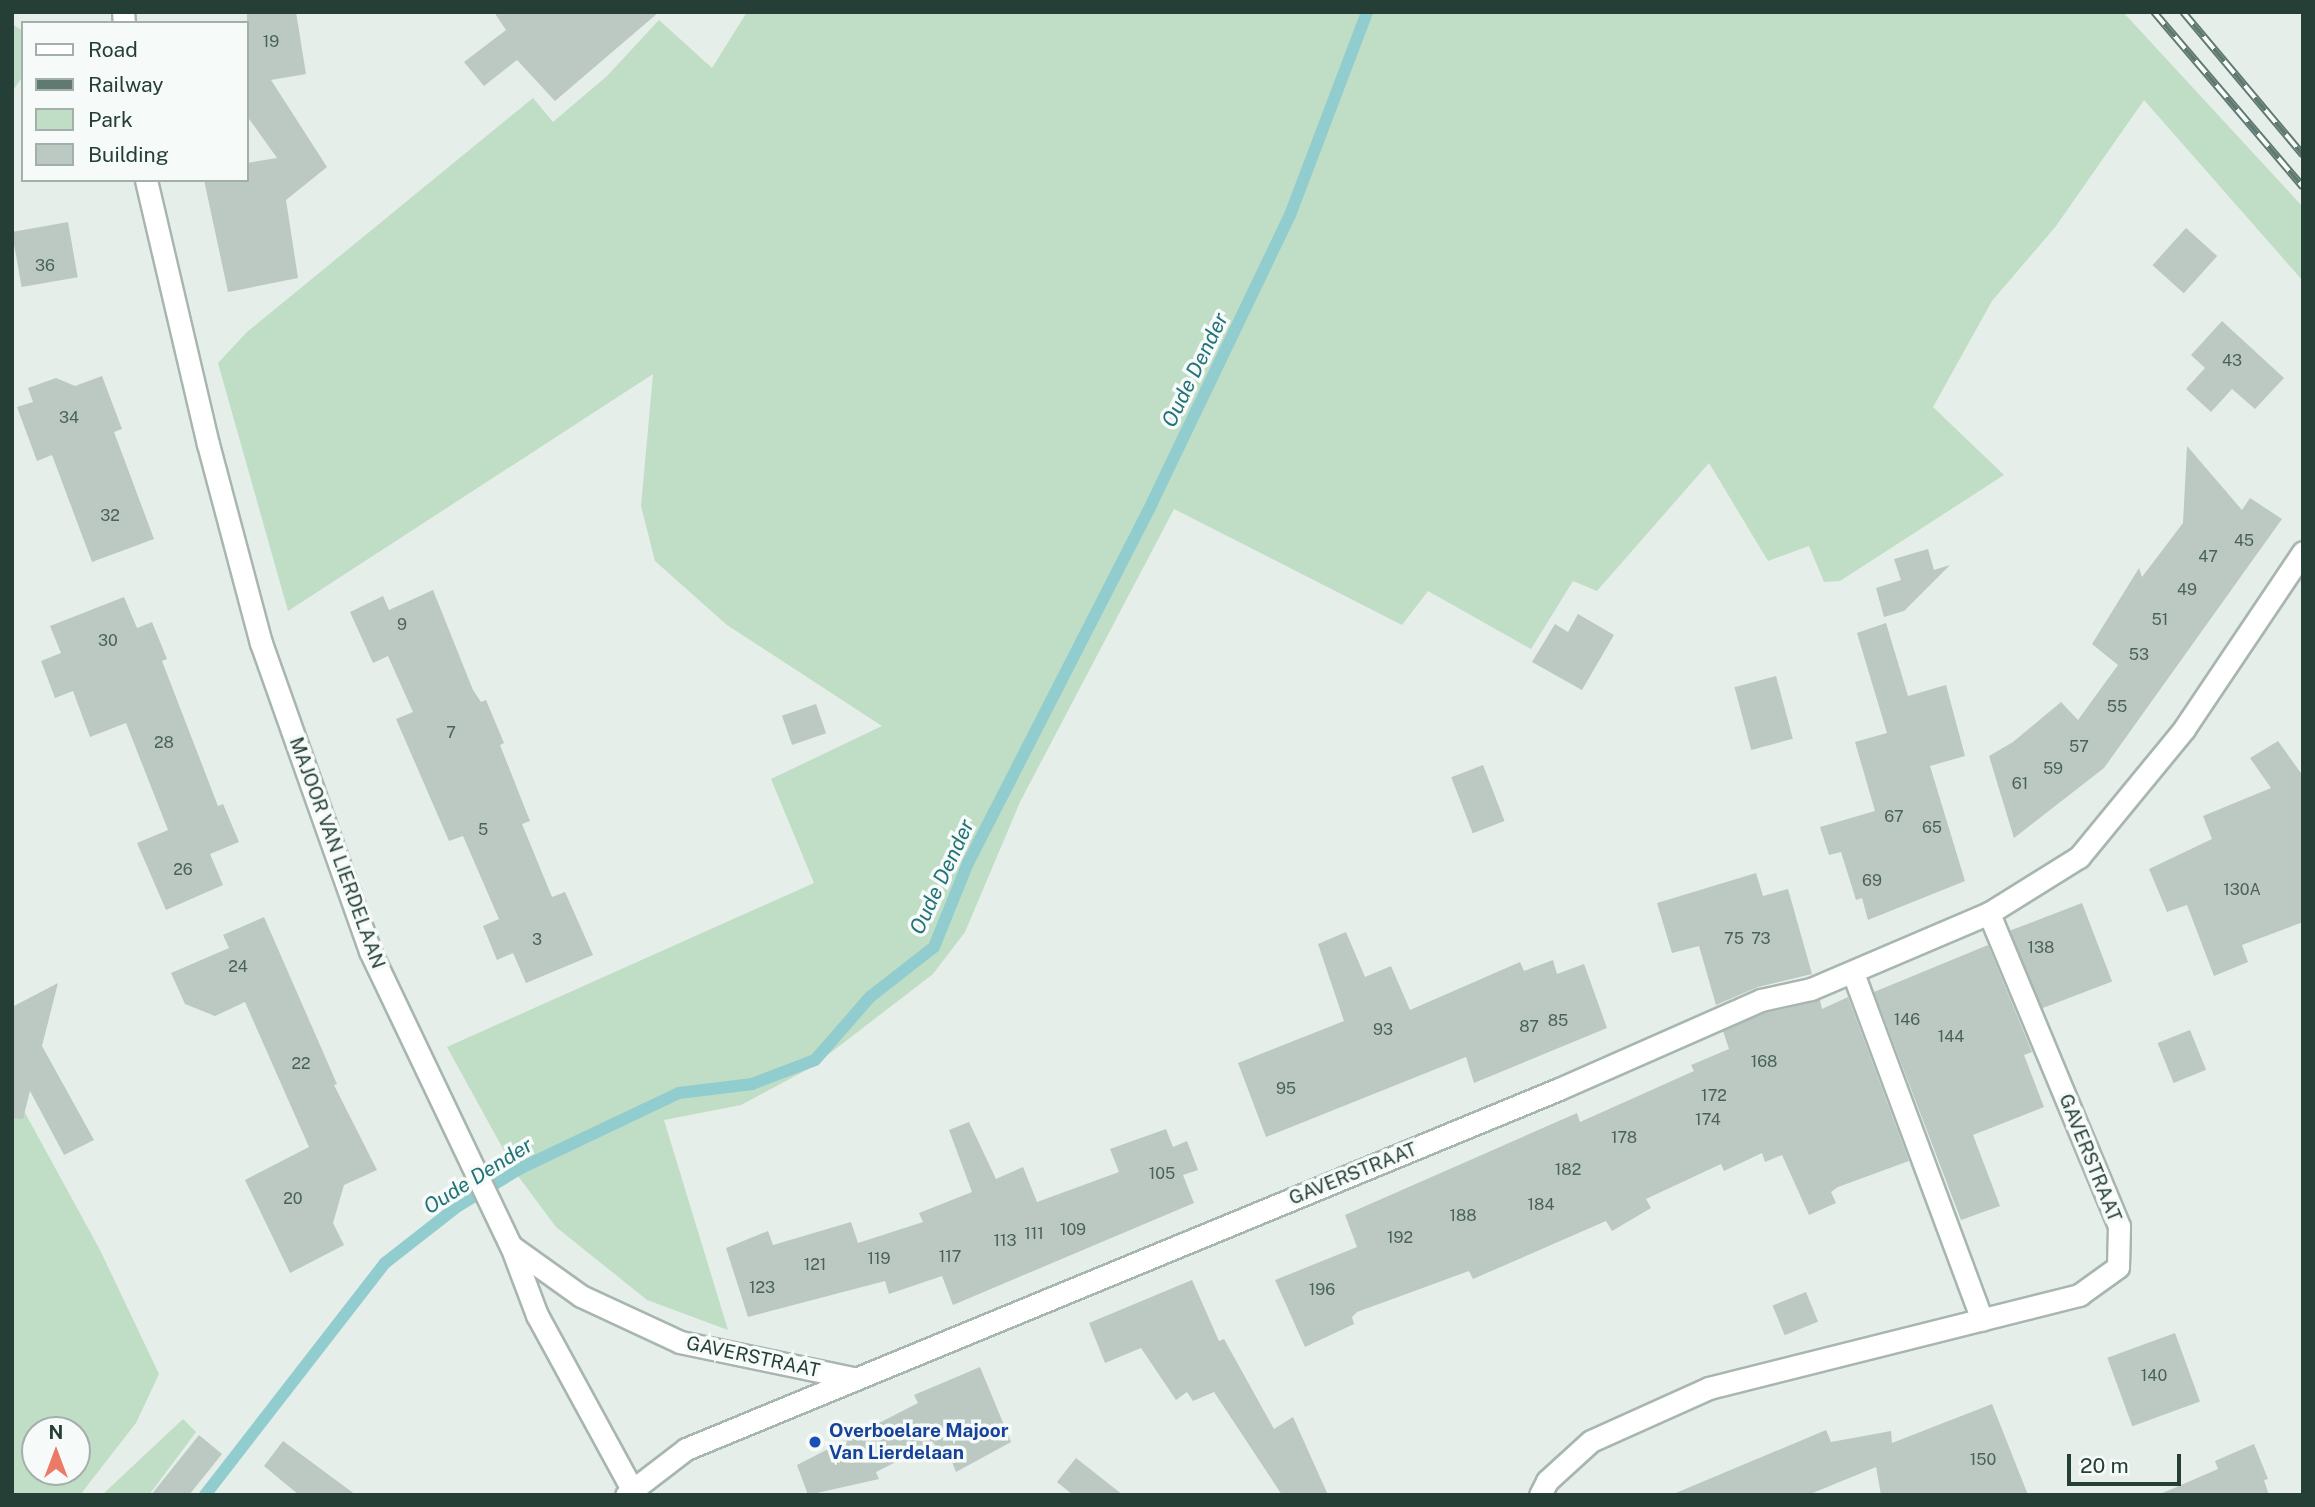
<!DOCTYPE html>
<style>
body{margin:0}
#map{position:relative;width:2315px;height:1507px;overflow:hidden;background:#e6eee9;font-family:"Public Sans",sans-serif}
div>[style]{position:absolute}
.green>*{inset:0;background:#c0ddc5}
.stream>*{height:12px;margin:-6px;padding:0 6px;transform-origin:6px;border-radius:6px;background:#91cccf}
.building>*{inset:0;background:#bbc9c2;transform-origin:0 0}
.roads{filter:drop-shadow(2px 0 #a8b6b0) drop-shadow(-2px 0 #a8b6b0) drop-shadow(0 2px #a8b6b0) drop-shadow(0 -2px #a8b6b0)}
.street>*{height:21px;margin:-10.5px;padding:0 10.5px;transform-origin:10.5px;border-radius:10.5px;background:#fff}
.secondary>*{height:21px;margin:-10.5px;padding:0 10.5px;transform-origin:10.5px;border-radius:10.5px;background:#fff}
.rail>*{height:8px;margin-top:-4px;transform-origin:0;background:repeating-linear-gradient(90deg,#f6faf8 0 16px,#607a71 0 32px);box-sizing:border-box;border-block:2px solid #607a71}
.dots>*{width:19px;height:19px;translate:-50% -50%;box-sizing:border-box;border:4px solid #f6faf8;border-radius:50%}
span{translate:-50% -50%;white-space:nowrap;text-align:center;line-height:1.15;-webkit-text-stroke:7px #f6faf8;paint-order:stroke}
.number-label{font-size:16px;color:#4a6259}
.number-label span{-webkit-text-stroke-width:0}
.street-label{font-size:19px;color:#253f36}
.transit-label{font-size:19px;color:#164399;font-weight:700}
.left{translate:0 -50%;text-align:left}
.water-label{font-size:21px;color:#227379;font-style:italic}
.frame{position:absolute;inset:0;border:14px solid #253f36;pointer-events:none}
.legend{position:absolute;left:21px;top:21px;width:228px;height:161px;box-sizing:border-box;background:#f6faf8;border:2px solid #a2afaa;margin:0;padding:9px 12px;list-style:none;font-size:21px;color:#253f36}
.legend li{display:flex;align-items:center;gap:14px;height:35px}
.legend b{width:35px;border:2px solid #a2afaa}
.north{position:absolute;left:21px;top:1416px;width:70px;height:70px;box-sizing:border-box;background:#f6faf8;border:2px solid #a2afaa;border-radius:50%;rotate:0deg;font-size:19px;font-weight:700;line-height:28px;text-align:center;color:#253f36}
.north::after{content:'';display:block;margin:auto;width:24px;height:32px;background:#eb7a67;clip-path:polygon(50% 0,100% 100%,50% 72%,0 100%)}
.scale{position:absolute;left:2067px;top:1454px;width:114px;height:32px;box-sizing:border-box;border:4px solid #253f36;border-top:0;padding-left:9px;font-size:21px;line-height:24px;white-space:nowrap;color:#253f36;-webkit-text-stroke:5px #f6faf8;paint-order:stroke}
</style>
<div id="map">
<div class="green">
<div style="clip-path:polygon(747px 12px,2123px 12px,2303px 207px,2303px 281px,2144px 100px,2056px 226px,1992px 301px,1933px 407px,2004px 475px,1840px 581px,1824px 582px,1809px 546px,1768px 561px,1709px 463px,1597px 591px,1573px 581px,1531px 649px,1428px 591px,1402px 625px,1174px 509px,1020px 802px,965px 932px,933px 974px,812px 1067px,741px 1105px,664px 1120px,728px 1330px,647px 1300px,556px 1227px,518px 1176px,447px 1047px,814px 883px,771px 779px,882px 726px,727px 625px,655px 561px,641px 506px,653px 374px,288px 611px,218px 363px,247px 332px,533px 98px,553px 122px,607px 76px,659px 20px,712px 68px)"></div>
<div style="clip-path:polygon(12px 24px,23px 31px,23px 76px,12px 92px)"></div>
<div style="clip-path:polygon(evenodd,12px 1089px,100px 1250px,159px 1374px,136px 1423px,80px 1495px,12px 1495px,12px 1089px,35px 1430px,77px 1430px,77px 1472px,35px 1472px,35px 1430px)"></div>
<div style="clip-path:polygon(183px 1419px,196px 1432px,149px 1495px,102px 1495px)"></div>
</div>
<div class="stream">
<div style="left:205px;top:1495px;width:294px;rotate:-52.2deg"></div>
<div style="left:385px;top:1263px;width:93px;rotate:-38deg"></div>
<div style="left:458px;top:1206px;width:74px;rotate:-31.1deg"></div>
<div style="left:521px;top:1168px;width:175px;rotate:-25.4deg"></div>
<div style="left:679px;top:1093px;width:74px;rotate:-7deg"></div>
<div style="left:752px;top:1084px;width:67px;rotate:-20.9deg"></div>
<div style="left:815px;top:1060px;width:84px;rotate:-48.9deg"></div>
<div style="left:870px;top:997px;width:81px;rotate:-38deg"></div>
<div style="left:934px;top:947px;width:91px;rotate:-68deg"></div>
<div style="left:968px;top:863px;width:404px;rotate:-62.9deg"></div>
<div style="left:1152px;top:503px;width:319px;rotate:-64.4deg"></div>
<div style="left:1290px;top:215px;width:217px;rotate:-69.2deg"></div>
</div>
<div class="building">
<div style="clip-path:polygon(247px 12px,296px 12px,306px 74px,271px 80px,327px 167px,286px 200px,298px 278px,228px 292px,204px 180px,247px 180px,247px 163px,277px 158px,247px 116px)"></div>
<div style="clip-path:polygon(494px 12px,659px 12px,555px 101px,517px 60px,484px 86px,464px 62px,506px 30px)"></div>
<div style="left:68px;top:222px;width:56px;height:57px;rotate:80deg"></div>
<div style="left:2186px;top:228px;width:42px;height:50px;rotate:42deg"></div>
<div style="clip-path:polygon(2222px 321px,2284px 378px,2255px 409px,2232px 389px,2211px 412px,2186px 389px,2205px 368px,2191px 355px)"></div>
<div style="clip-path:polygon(102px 376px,122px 429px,114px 432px,154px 539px,92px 562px,52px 455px,37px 461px,17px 407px,33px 402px,28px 388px,56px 378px,75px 386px)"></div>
<div style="clip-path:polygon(2187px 446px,2242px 510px,2250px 498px,2282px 519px,2104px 768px,2014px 838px,1989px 756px,2013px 742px,2061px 702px,2078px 720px,2118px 665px,2092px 644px,2139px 568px,2142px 577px,2183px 523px)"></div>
<div style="clip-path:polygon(1928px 549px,1934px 570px,1950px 565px,1904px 611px,1884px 617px,1876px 588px,1901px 580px,1894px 559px)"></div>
<div style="clip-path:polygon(433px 590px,473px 690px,481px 702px,486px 700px,504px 743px,500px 745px,530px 821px,522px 824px,552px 897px,565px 892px,593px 955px,526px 983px,513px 953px,497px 960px,483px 926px,499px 919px,463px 836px,449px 841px,396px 719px,413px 712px,388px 656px,373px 663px,350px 612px,383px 596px,389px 610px)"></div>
<div style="clip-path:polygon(124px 597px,137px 628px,152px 622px,167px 659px,162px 661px,218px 806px,223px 804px,239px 842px,210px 854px,223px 885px,166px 910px,137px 843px,168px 830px,126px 723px,90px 737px,73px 691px,55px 698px,41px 661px,61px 653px,50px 626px)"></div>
<div style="clip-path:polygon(1578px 614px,1614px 635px,1582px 690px,1532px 662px,1555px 624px,1568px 632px)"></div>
<div style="clip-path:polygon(1886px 623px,1908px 696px,1946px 685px,1965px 756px,1930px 766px,1965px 881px,1868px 920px,1862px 898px,1856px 900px,1841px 852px,1829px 855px,1820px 827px,1875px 811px,1855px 742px,1887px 733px,1857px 633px)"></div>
<div style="left:1776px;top:676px;width:65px;height:43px;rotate:75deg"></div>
<div style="left:816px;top:704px;width:31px;height:36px;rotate:71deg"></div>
<div style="clip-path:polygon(2278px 741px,2303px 776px,2303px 922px,2242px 945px,2248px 962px,2214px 976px,2187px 905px,2167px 912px,2149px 869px,2212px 839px,2203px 816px,2271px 788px,2250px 758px)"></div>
<div style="left:1483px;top:765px;width:60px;height:34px;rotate:69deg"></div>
<div style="clip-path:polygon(1756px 873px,1763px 896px,1788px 889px,1812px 974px,1758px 987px,1716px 1005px,1699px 946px,1672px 953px,1657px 903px)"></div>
<div style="left:2082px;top:903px;width:84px;height:77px;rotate:69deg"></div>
<div style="clip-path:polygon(264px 917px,337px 1084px,334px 1085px,377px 1170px,344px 1185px,333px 1223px,344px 1245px,290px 1273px,245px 1180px,309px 1147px,245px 1002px,215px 1016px,185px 1004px,171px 973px,229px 948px,223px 935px)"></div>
<div style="clip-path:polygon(1346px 932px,1365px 977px,1391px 966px,1410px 1010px,1520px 962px,1524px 971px,1553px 960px,1557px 974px,1584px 964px,1607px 1028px,1474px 1083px,1466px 1057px,1266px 1137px,1238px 1063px,1344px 1021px,1318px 944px)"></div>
<div style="clip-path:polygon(1988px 945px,2032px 1052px,2024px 1055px,2044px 1107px,1973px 1135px,2000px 1206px,1961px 1220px,1874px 992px)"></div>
<div style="clip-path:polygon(58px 983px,42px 1046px,94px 1140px,64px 1155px,30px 1091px,23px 1119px,12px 1118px,12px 1007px)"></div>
<div style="clip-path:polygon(1848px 997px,1909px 1161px,1838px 1187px,1831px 1192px,1836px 1203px,1809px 1215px,1782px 1155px,1765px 1162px,1762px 1153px,1724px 1171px,1721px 1164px,1646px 1199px,1651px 1208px,1612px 1231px,1606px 1221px,1473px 1279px,1469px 1271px,1357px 1312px,1352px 1317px,1354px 1324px,1305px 1347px,1275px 1280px,1357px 1247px,1345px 1215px,1577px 1113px,1580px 1122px,1694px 1071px,1691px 1065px,1729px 1049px,1723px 1031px,1765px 1013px,1820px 1000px,1822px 1009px)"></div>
<div style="left:2190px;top:1030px;width:43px;height:35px;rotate:68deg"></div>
<div style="clip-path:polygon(969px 1122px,996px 1179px,1023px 1167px,1037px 1202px,1119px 1172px,1110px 1149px,1166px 1129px,1173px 1147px,1187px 1141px,1198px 1170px,1183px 1175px,1194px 1203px,953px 1305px,942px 1276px,889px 1294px,885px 1281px,748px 1317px,726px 1248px,768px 1231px,773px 1245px,851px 1222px,858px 1243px,923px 1222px,919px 1213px,972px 1192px,949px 1130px)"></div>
<div style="clip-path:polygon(1192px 1280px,1219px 1341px,1224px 1339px,1274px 1429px,1293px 1417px,1328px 1495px,1282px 1495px,1214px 1392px,1193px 1401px,1187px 1392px,1176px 1400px,1141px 1348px,1105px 1363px,1089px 1323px)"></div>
<div style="left:1806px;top:1292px;width:32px;height:36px;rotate:68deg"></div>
<div style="left:2175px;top:1333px;width:73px;height:72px;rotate:70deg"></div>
<div style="clip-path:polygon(980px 1367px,1011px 1442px,956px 1472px,946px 1447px,937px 1451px,934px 1443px,876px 1472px,879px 1479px,808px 1495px,797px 1465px,918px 1403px,914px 1395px)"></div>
<div style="clip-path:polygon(1992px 1404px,2028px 1495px,1881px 1495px,1876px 1467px,1808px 1495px,1671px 1495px,1826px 1430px,1831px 1442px,1891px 1431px,1892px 1443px)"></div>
<div style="clip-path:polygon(199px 1435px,222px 1454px,189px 1495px,151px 1495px)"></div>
<div style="clip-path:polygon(283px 1441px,356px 1495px,299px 1495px,264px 1466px)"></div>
<div style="clip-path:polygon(2254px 1444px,2268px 1479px,2264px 1480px,2269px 1495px,2158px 1495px,2218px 1469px,2215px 1461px)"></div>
<div style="clip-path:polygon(1076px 1458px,1123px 1495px,1073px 1495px,1057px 1482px)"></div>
</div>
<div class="roads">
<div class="street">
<div style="left:123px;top:12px;width:11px;rotate:85deg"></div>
<div style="left:146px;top:180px;width:271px;rotate:76.8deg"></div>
<div style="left:208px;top:444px;width:206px;rotate:75.1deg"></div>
<div style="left:261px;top:643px;width:327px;rotate:70.5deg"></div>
<div style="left:370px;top:951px;width:327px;rotate:64.5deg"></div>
<div style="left:511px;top:1246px;width:74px;rotate:69.4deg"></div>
<div style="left:537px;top:1315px;width:205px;rotate:61.4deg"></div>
<div style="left:1853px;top:973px;width:370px;rotate:69.6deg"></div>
<div style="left:511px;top:1246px;width:86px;rotate:35.5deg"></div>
<div style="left:581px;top:1296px;width:109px;rotate:24.9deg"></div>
<div style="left:680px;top:1342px;width:177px;rotate:11.8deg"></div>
<div style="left:1540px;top:1495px;width:16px;rotate:-63deg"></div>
<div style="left:1547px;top:1481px;width:59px;rotate:-42.3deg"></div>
<div style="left:1591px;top:1441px;width:129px;rotate:-24.2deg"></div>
<div style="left:1709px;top:1388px;width:382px;rotate:-14.1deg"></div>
<div style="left:2079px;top:1295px;width:48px;rotate:-35.7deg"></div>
<div style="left:2118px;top:1267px;width:41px;rotate:-88.6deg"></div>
<div style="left:2119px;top:1226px;width:339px;rotate:-112.6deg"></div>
</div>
<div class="secondary">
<div style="left:626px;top:1495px;width:76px;rotate:-37.5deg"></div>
<div style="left:686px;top:1449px;width:944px;rotate:-22.41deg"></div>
<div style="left:1559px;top:1089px;width:221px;rotate:-23.8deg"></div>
<div style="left:1761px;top:1000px;width:51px;rotate:-12.4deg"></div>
<div style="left:1811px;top:989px;width:194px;rotate:-23.1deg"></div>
<div style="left:1989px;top:913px;width:106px;rotate:-31.9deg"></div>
<div style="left:2079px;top:857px;width:166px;rotate:-50.6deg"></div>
<div style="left:2184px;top:729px;width:213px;rotate:-56.1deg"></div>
</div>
</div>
<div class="rail">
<div style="left:2154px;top:12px;width:230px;rotate:49.6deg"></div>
<div style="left:2183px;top:12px;width:187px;rotate:50deg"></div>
</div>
<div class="dots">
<div style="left:815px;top:1442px;background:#1a4fb4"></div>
</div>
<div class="number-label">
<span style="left:271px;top:42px">19</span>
<span style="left:45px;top:266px">36</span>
<span style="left:2232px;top:361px">43</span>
<span style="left:69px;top:418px">34</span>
<span style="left:110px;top:516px">32</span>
<span style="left:2244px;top:541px">45</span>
<span style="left:2208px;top:557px">47</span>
<span style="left:2187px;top:590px">49</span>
<span style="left:2160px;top:620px">51</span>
<span style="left:402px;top:625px">9</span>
<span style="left:108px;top:641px">30</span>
<span style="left:2139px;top:655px">53</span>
<span style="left:2117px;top:707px">55</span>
<span style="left:451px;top:733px">7</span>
<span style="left:164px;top:743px">28</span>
<span style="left:2079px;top:747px">57</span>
<span style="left:2053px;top:769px">59</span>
<span style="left:2020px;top:784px">61</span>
<span style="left:1894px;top:817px">67</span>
<span style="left:1932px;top:828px">65</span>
<span style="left:483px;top:830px">5</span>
<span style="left:183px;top:870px">26</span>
<span style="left:1872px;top:881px">69</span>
<span style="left:2242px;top:890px">130A</span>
<span style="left:1734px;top:939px">75</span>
<span style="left:1761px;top:939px">73</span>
<span style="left:537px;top:940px">3</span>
<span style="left:2041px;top:948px">138</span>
<span style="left:238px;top:967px">24</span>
<span style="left:1907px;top:1020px">146</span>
<span style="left:1558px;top:1021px">85</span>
<span style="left:1529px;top:1027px">87</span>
<span style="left:1383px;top:1030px">93</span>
<span style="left:1951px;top:1037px">144</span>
<span style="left:1764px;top:1062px">168</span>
<span style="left:301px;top:1064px">22</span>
<span style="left:1286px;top:1089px">95</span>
<span style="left:1714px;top:1096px">172</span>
<span style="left:1708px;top:1120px">174</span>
<span style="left:1624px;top:1138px">178</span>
<span style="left:1568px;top:1170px">182</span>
<span style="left:1162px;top:1174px">105</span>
<span style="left:293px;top:1199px">20</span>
<span style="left:1541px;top:1205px">184</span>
<span style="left:1463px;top:1216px">188</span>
<span style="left:1073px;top:1230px">109</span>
<span style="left:1034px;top:1234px">111</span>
<span style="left:1400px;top:1238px">192</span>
<span style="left:1005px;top:1241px">113</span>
<span style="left:950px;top:1257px">117</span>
<span style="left:879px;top:1259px">119</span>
<span style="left:815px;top:1265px">121</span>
<span style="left:762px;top:1288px">123</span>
<span style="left:1322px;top:1290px">196</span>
<span style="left:2154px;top:1376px">140</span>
<span style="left:1983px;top:1460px">150</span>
</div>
<div class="street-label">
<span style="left:337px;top:853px;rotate:70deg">MAJOOR VAN LIERDELAAN</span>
<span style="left:2090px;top:1158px;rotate:68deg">GAVERSTRAAT</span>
<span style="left:1353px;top:1174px;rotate:-22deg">GAVERSTRAAT</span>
<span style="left:753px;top:1357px;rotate:12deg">GAVERSTRAAT</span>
</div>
<div class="transit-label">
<span class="left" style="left:829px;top:1442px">Overboelare Majoor<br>Van Lierdelaan</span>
</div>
<div class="water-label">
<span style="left:1195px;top:370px;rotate:-64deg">Oude Dender</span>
<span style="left:942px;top:877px;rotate:-65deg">Oude Dender</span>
<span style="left:478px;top:1176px;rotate:-32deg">Oude Dender</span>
</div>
<div class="frame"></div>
<ul class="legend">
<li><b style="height:9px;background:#fff"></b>Road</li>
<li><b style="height:9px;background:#607a71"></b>Railway</li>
<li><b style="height:19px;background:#c0ddc5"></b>Park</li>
<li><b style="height:19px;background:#bbc9c2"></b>Building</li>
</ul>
<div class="north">N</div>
<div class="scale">20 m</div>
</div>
